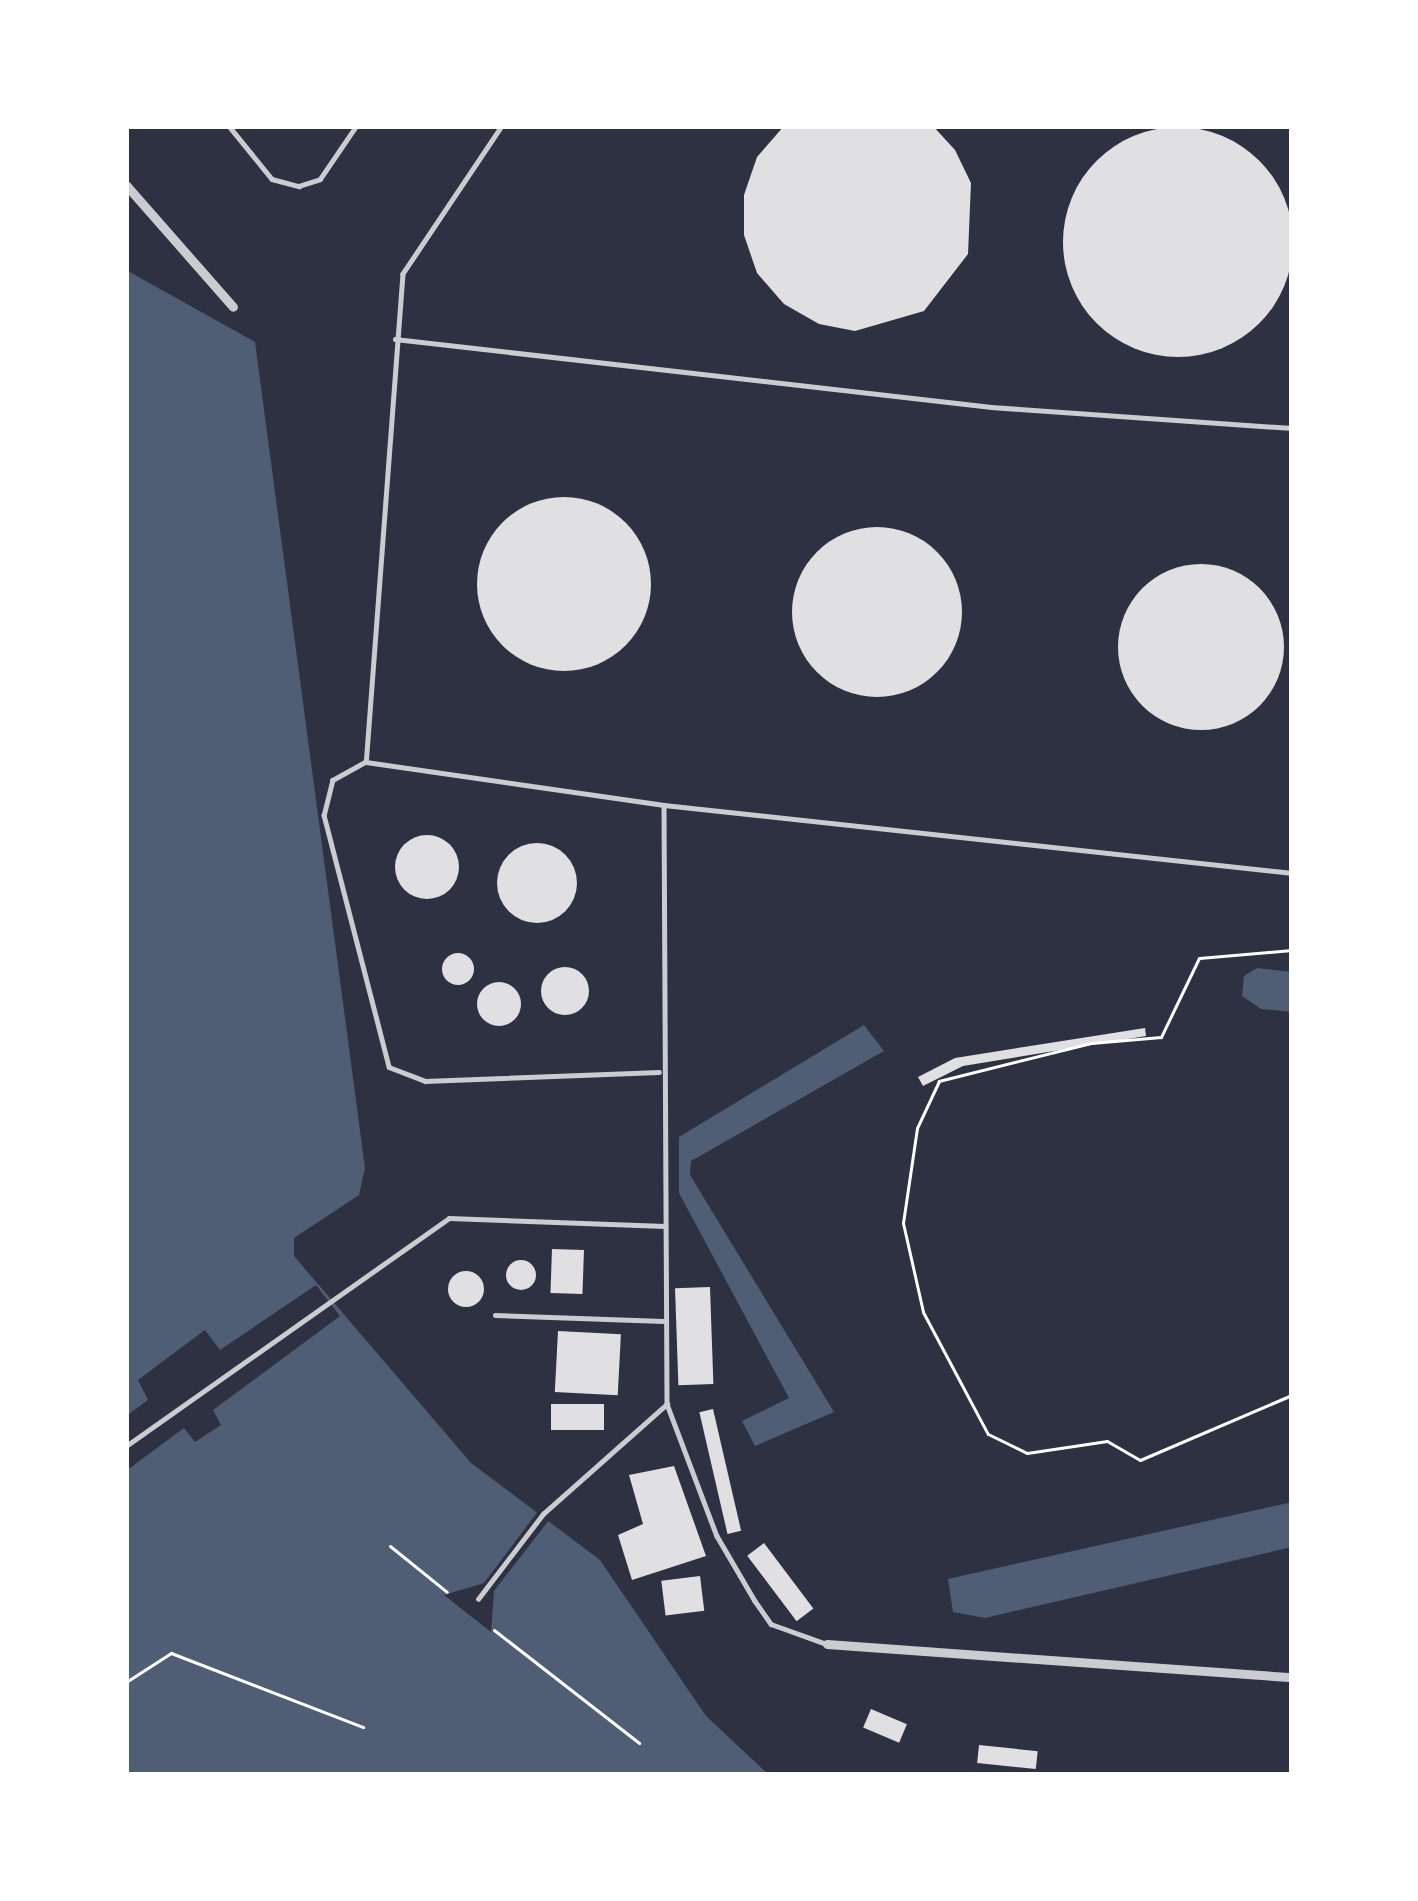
<!DOCTYPE html>
<style>
body{margin:0}
#map{position:relative;width:1418px;height:1901px;overflow:hidden;background:#2d3142;font-family:"Titillium Web",sans-serif}
div>[style]{position:absolute}
.water>*{inset:0;background:#4f5d75}
.pier>*{inset:0;background:#2d3142}
.building>*{inset:0;background:#e0e0e3;transform-origin:0 0}
.round{border-radius:50%}
.path>*{height:3px;margin:-1.5px;padding:0 1.5px;transform-origin:1.5px;border-radius:1.5px;background:#fff}
.service>*{height:4.5px;margin:-2.25px;padding:0 2.25px;transform-origin:2.25px;border-radius:2.25px;background:#caccd0}
.minor>*{height:9px;margin:-4.5px;padding:0 4.5px;transform-origin:4.5px;border-radius:4.5px;background:#caccd0}
span{translate:-50% -50%;white-space:nowrap;text-align:center;line-height:1.15;-webkit-text-stroke:12px #fff;paint-order:stroke}
.frame{position:absolute;inset:0;border:129px solid #fff;pointer-events:none}
</style>
<div id="map">
<div class="water">
<div style="clip-path:polygon(126px 270px,255px 342px,365px 1168px,359px 1195px,294px 1238px,294px 1256px,471px 1463px,600px 1560px,706px 1716px,769px 1775px,126px 1775px)"></div>
<div style="clip-path:polygon(1257px 968px,1292px 972px,1292px 1012px,1261px 1009px,1242px 996px,1244px 976px)"></div>
<div style="clip-path:polygon(864px 1025px,884px 1051px,691px 1161px,690px 1175px,834px 1412px,755px 1446px,742px 1421px,789px 1398px,679px 1193px,679px 1137px)"></div>
<div style="clip-path:polygon(1292px 1502px,1292px 1547px,985px 1618px,953px 1612px,948px 1579px)"></div>
</div>
<div class="pier">
<div style="clip-path:polygon(316px 1285px,340px 1316px,213px 1410px,221px 1425px,195px 1442px,184px 1428px,126px 1471px,126px 1416px,148px 1400px,138px 1380px,205px 1330px,220px 1350px)"></div>
<div style="clip-path:polygon(539px 1510px,549px 1520px,494px 1591px,491px 1632px,444px 1595px,484px 1583px)"></div>
</div>
<div class="building">
<div style="clip-path:polygon(784px 126px,933px 126px,955px 150px,971px 183px,968px 254px,924px 311px,855px 331px,819px 324px,784px 304px,757px 273px,744px 235px,744px 195px,757px 157px)"></div>
<div class="round" style="left:1063px;top:127px;width:230px;height:230px"></div>
<div class="round" style="left:477px;top:497px;width:174px;height:174px"></div>
<div class="round" style="left:792px;top:527px;width:170px;height:170px"></div>
<div class="round" style="left:1118px;top:564px;width:166px;height:166px"></div>
<div class="round" style="left:395px;top:835px;width:64px;height:64px"></div>
<div class="round" style="left:497px;top:843px;width:80px;height:80px"></div>
<div class="round" style="left:442px;top:953px;width:32px;height:32px"></div>
<div class="round" style="left:541px;top:967px;width:48px;height:48px"></div>
<div class="round" style="left:477px;top:982px;width:44px;height:44px"></div>
<div style="clip-path:polygon(1145px 1028px,1146px 1036px,963px 1066px,923px 1086px,918px 1077px,955px 1058px)"></div>
<div style="left:552px;top:1249px;width:32px;height:44px;rotate:2deg"></div>
<div class="round" style="left:506px;top:1260px;width:30px;height:30px"></div>
<div class="round" style="left:448px;top:1271px;width:36px;height:36px"></div>
<div style="left:710px;top:1287px;width:97px;height:35px;rotate:88deg"></div>
<div style="left:558px;top:1331px;width:63px;height:61px;rotate:3deg"></div>
<div style="left:551px;top:1404px;width:53px;height:26px"></div>
<div style="left:713px;top:1409px;width:125px;height:14px;rotate:77deg"></div>
<div style="clip-path:polygon(674px 1466px,706px 1556px,632px 1580px,618px 1535px,643px 1524px,629px 1475px)"></div>
<div style="left:764px;top:1543px;width:82px;height:21px;rotate:53deg"></div>
<div style="left:700px;top:1576px;width:35px;height:39px;rotate:83deg"></div>
<div style="left:871px;top:1709px;width:39px;height:20px;rotate:23deg"></div>
<div style="left:979px;top:1745px;width:59px;height:18px;rotate:6deg"></div>
</div>
<div class="path">
<div style="left:1292px;top:950px;width:93px;rotate:175.1deg"></div>
<div style="left:1199px;top:958px;width:88px;rotate:115.7deg"></div>
<div style="left:1161px;top:1037px;width:70px;rotate:175.1deg"></div>
<div style="left:1091px;top:1043px;width:157px;rotate:166deg"></div>
<div style="left:939px;top:1081px;width:52px;rotate:115.1deg"></div>
<div style="left:917px;top:1128px;width:96px;rotate:98.4deg"></div>
<div style="left:903px;top:1223px;width:91px;rotate:77.3deg"></div>
<div style="left:923px;top:1312px;width:138px;rotate:62deg"></div>
<div style="left:988px;top:1434px;width:43px;rotate:26deg"></div>
<div style="left:1027px;top:1453px;width:81px;rotate:-8.5deg"></div>
<div style="left:1107px;top:1441px;width:38px;rotate:30deg"></div>
<div style="left:1140px;top:1460px;width:165px;rotate:-23.2deg"></div>
<div style="left:390px;top:1546px;width:73px;rotate:38.9deg"></div>
<div style="left:494px;top:1630px;width:184px;rotate:37.9deg"></div>
<div style="left:126px;top:1682px;width:54px;rotate:-32.8deg"></div>
<div style="left:171px;top:1653px;width:206px;rotate:21.1deg"></div>
</div>
<div class="service">
<div style="left:229px;top:126px;width:68px;rotate:50.9deg"></div>
<div style="left:272px;top:179px;width:28px;rotate:15deg"></div>
<div style="left:299px;top:186px;width:22px;rotate:-18deg"></div>
<div style="left:320px;top:179px;width:64px;rotate:-55.8deg"></div>
<div style="left:502px;top:126px;width:178px;rotate:123.8deg"></div>
<div style="left:403px;top:274px;width:489px;rotate:94.3deg"></div>
<div style="left:366px;top:762px;width:301px;rotate:8.2deg"></div>
<div style="left:664px;top:805px;width:632px;rotate:6.18deg"></div>
<div style="left:395px;top:339px;width:600px;rotate:6.51deg"></div>
<div style="left:991px;top:407px;width:302px;rotate:4deg"></div>
<div style="left:366px;top:762px;width:38px;rotate:151deg"></div>
<div style="left:333px;top:780px;width:36px;rotate:104deg"></div>
<div style="left:324px;top:815px;width:260px;rotate:75.5deg"></div>
<div style="left:389px;top:1067px;width:39px;rotate:21deg"></div>
<div style="left:425px;top:1081px;width:234px;rotate:-2.2deg"></div>
<div style="left:664px;top:805px;width:599px;rotate:89.71deg"></div>
<div style="left:667px;top:1404px;width:141px;rotate:69.3deg"></div>
<div style="left:717px;top:1536px;width:75px;rotate:59.7deg"></div>
<div style="left:755px;top:1601px;width:28px;rotate:55deg"></div>
<div style="left:771px;top:1624px;width:56px;rotate:19.7deg"></div>
<div style="left:495px;top:1315px;width:168px;rotate:2deg"></div>
<div style="left:126px;top:1446px;width:395px;rotate:-35.2deg"></div>
<div style="left:449px;top:1218px;width:216px;rotate:2.1deg"></div>
<div style="left:478px;top:1599px;width:107px;rotate:-52.6deg"></div>
<div style="left:543px;top:1514px;width:166px;rotate:-41.6deg"></div>
</div>
<div class="minor">
<div style="left:126px;top:185px;width:162px;rotate:48.7deg"></div>
<div style="left:827px;top:1644px;width:466px;rotate:4.1deg"></div>
</div>
<div class="frame"></div>
</div>
